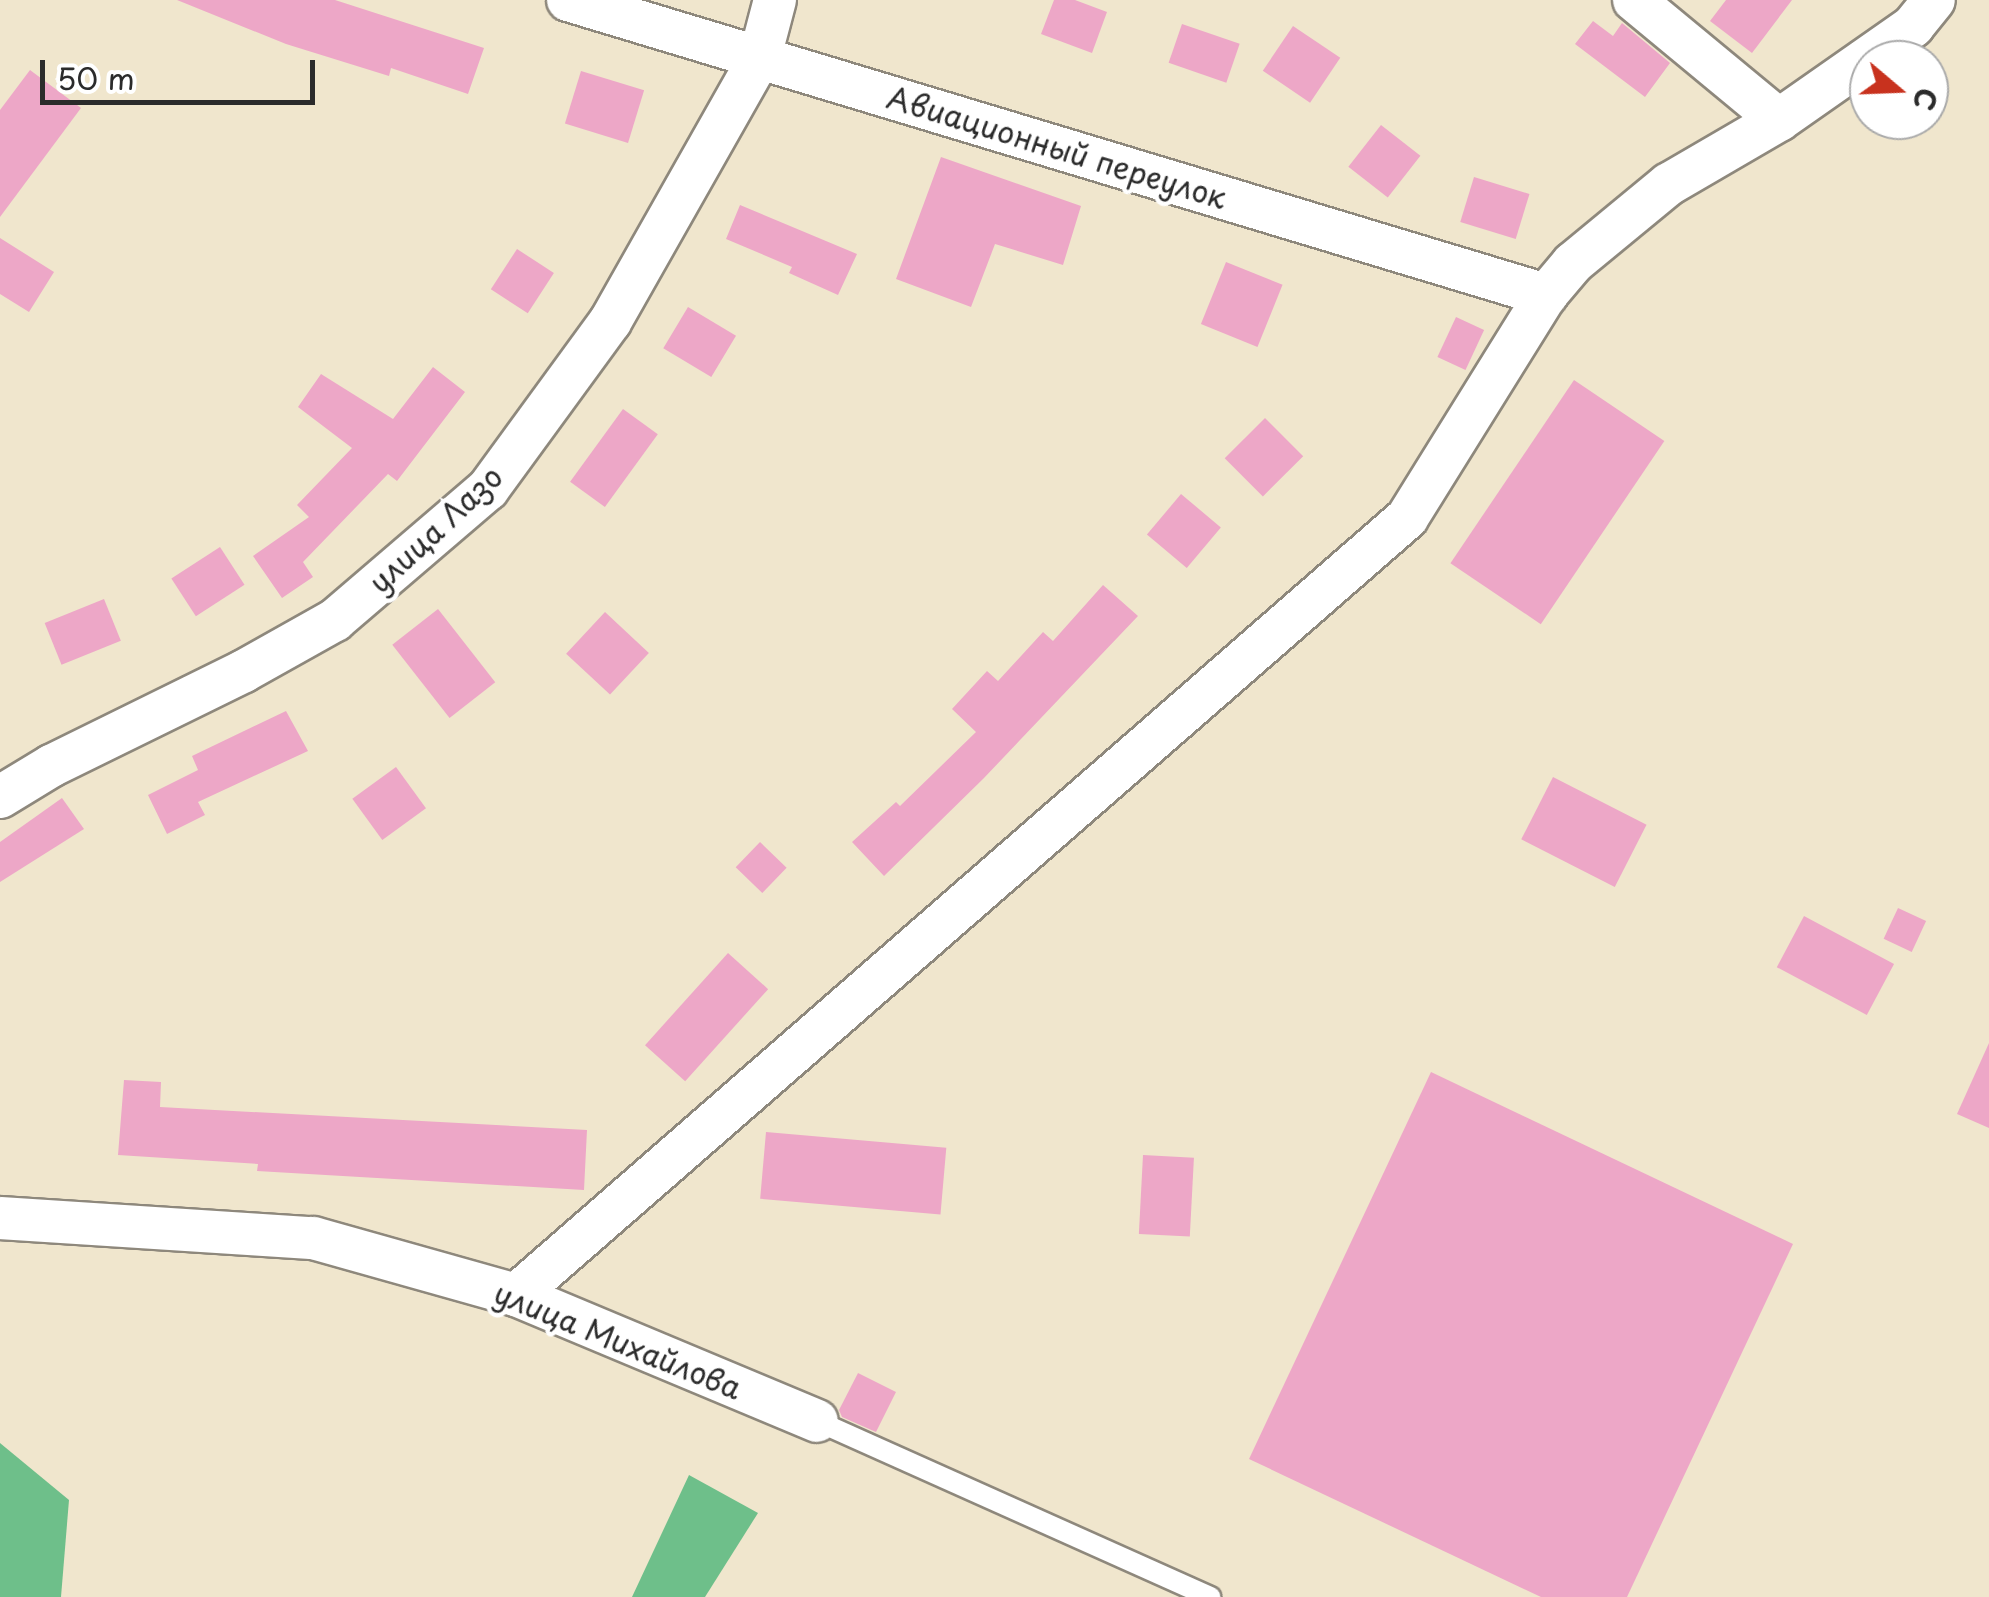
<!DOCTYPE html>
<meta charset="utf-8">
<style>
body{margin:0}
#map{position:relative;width:1989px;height:1597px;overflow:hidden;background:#f0e6cd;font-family:"Playpen Sans",sans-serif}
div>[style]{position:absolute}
.forest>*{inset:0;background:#6ebf8a}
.building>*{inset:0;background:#eda7c7;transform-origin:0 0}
.roads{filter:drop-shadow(2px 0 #8e887c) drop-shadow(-2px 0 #8e887c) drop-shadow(0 2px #8e887c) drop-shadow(0 -2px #8e887c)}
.service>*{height:20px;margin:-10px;padding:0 10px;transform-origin:10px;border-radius:10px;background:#fff}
.minor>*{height:42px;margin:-21px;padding:0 21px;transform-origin:21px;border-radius:21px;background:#fff}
span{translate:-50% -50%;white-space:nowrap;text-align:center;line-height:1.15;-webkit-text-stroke:9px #fff;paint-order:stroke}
.street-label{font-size:30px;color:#2b2b2b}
.north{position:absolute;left:1849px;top:40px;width:100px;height:100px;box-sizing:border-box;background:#fff;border:2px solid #aaa;border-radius:50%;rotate:109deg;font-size:28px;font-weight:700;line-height:40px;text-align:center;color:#2b2b2b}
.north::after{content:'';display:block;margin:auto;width:35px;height:45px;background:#c8321e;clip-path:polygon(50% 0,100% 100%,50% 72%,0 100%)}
.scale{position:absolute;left:40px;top:60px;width:275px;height:45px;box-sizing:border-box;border:5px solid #2b2b2b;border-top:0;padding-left:12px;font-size:30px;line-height:35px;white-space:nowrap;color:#2b2b2b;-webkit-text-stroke:8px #fff;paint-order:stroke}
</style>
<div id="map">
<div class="forest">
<div style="clip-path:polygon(0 1443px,69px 1500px,61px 1597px,0 1597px)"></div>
<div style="clip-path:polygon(689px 1475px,758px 1513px,705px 1597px,632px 1597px)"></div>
</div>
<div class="building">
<div style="clip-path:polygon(177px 0,335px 0,484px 48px,468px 94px,391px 68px,389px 76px,286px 44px)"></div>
<div style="clip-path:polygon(1054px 0,1075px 0,1107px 12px,1092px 53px,1041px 34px)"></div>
<div style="clip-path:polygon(1726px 0,1792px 0,1752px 53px,1710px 21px)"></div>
<div style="clip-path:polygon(1593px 21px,1613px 36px,1622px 23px,1670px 63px,1645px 97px,1575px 44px)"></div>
<div style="left:1182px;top:24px;width:61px;height:41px;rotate:19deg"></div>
<div style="left:1293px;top:26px;width:57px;height:54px;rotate:34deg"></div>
<div style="clip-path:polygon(30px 70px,81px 108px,0 217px,0 110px)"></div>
<div style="left:581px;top:71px;width:66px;height:55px;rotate:17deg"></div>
<div style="left:1381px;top:125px;width:50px;height:53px;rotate:38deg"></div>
<div style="clip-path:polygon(941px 157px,1081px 206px,1063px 265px,995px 244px,971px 307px,896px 279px)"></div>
<div style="left:1474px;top:177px;width:58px;height:47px;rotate:17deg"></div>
<div style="clip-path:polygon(740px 205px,857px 254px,838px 295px,789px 273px,792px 267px,726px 239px)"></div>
<div style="clip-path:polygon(0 238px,54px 272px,29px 312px,0 294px)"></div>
<div style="left:517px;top:249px;width:44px;height:48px;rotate:33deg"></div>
<div style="left:1226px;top:262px;width:61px;height:67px;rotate:22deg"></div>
<div style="left:688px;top:307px;width:56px;height:48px;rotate:31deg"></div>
<div style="left:1456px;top:317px;width:31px;height:44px;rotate:25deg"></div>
<div style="clip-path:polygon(433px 367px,465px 392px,397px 481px,388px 474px,303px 562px,313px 577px,282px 598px,253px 556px,309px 517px,297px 505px,352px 448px,298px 407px,321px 374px,393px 419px)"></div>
<div style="left:1574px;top:380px;width:109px;height:221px;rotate:34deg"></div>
<div style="left:623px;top:409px;width:43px;height:90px;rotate:36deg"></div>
<div style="left:1265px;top:418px;width:54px;height:57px;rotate:45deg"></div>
<div style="left:1181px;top:494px;width:52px;height:53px;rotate:40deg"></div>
<div style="left:220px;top:547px;width:45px;height:58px;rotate:57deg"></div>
<div style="clip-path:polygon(1103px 585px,1138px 616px,984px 778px,884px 876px,852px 842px,896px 802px,900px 806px,976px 732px,952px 709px,987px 671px,998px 681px,1043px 632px,1053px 641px)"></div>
<div style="left:104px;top:599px;width:45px;height:64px;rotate:68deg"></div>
<div style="left:438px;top:609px;width:93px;height:58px;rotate:52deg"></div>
<div style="left:605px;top:612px;width:60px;height:57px;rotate:43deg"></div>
<div style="clip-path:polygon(286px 711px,308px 751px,198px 802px,205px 815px,167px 834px,148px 795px,198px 770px,192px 756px)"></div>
<div style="left:396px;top:767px;width:51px;height:54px;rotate:54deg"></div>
<div style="left:1553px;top:777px;width:105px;height:70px;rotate:27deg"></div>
<div style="clip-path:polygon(62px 798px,84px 829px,0 882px,0 842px)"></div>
<div style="left:760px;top:842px;width:37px;height:35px;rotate:44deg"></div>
<div style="left:1898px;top:908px;width:31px;height:34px;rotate:25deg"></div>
<div style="left:1804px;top:916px;width:102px;height:58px;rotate:28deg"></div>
<div style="left:728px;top:953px;width:54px;height:124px;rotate:42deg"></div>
<div style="clip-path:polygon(1989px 1043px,1989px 1128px,1957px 1114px)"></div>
<div style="clip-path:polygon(1431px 1072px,1793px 1244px,1627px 1597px,1541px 1597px,1249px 1459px)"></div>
<div style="clip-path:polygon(124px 1080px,161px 1082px,160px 1107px,587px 1130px,584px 1190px,257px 1171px,258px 1164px,118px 1155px)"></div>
<div style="left:766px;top:1132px;width:181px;height:67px;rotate:5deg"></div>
<div style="left:1143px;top:1155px;width:51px;height:79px;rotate:3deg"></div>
<div style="clip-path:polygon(858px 1373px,896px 1392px,876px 1432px,842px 1417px,839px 1410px)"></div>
</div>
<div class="roads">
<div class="service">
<div style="left:817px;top:1421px;width:431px;rotate:24.1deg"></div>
</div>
<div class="minor">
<div style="left:568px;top:0;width:1022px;rotate:16.79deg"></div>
<div style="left:1634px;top:0;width:188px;rotate:39.6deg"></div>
<div style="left:0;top:797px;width:60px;rotate:-31.3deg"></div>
<div style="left:51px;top:766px;width:215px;rotate:-26.2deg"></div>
<div style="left:244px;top:671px;width:104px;rotate:-29.3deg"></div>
<div style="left:335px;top:620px;width:201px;rotate:-40.6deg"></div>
<div style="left:488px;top:489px;width:207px;rotate:-53.9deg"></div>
<div style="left:610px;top:322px;width:305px;rotate:-60.5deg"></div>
<div style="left:760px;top:57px;width:59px;rotate:-75.3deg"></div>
<div style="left:0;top:1218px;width:314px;rotate:3.7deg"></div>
<div style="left:313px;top:1238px;width:211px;rotate:15.7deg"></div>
<div style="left:516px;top:1295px;width:326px;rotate:22.7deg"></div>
<div style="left:516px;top:1295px;width:1182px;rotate:-41.09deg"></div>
<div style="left:1407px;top:518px;width:263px;rotate:-58.1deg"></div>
<div style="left:1546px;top:295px;width:42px;rotate:-49.8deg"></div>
<div style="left:1573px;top:263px;width:124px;rotate:-39.5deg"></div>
<div style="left:1669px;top:184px;width:127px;rotate:-30.2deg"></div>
<div style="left:1779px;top:120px;width:164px;rotate:-35deg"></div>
<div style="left:1913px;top:26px;width:33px;rotate:-51deg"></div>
</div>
</div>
<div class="street-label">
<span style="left:1057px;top:147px;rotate:17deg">Авиационный переулок</span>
<span style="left:435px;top:529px;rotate:-43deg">улица Лазо</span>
<span style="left:618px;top:1340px;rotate:22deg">улица Михайлова</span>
</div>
<div class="north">С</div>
<div class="scale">50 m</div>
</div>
